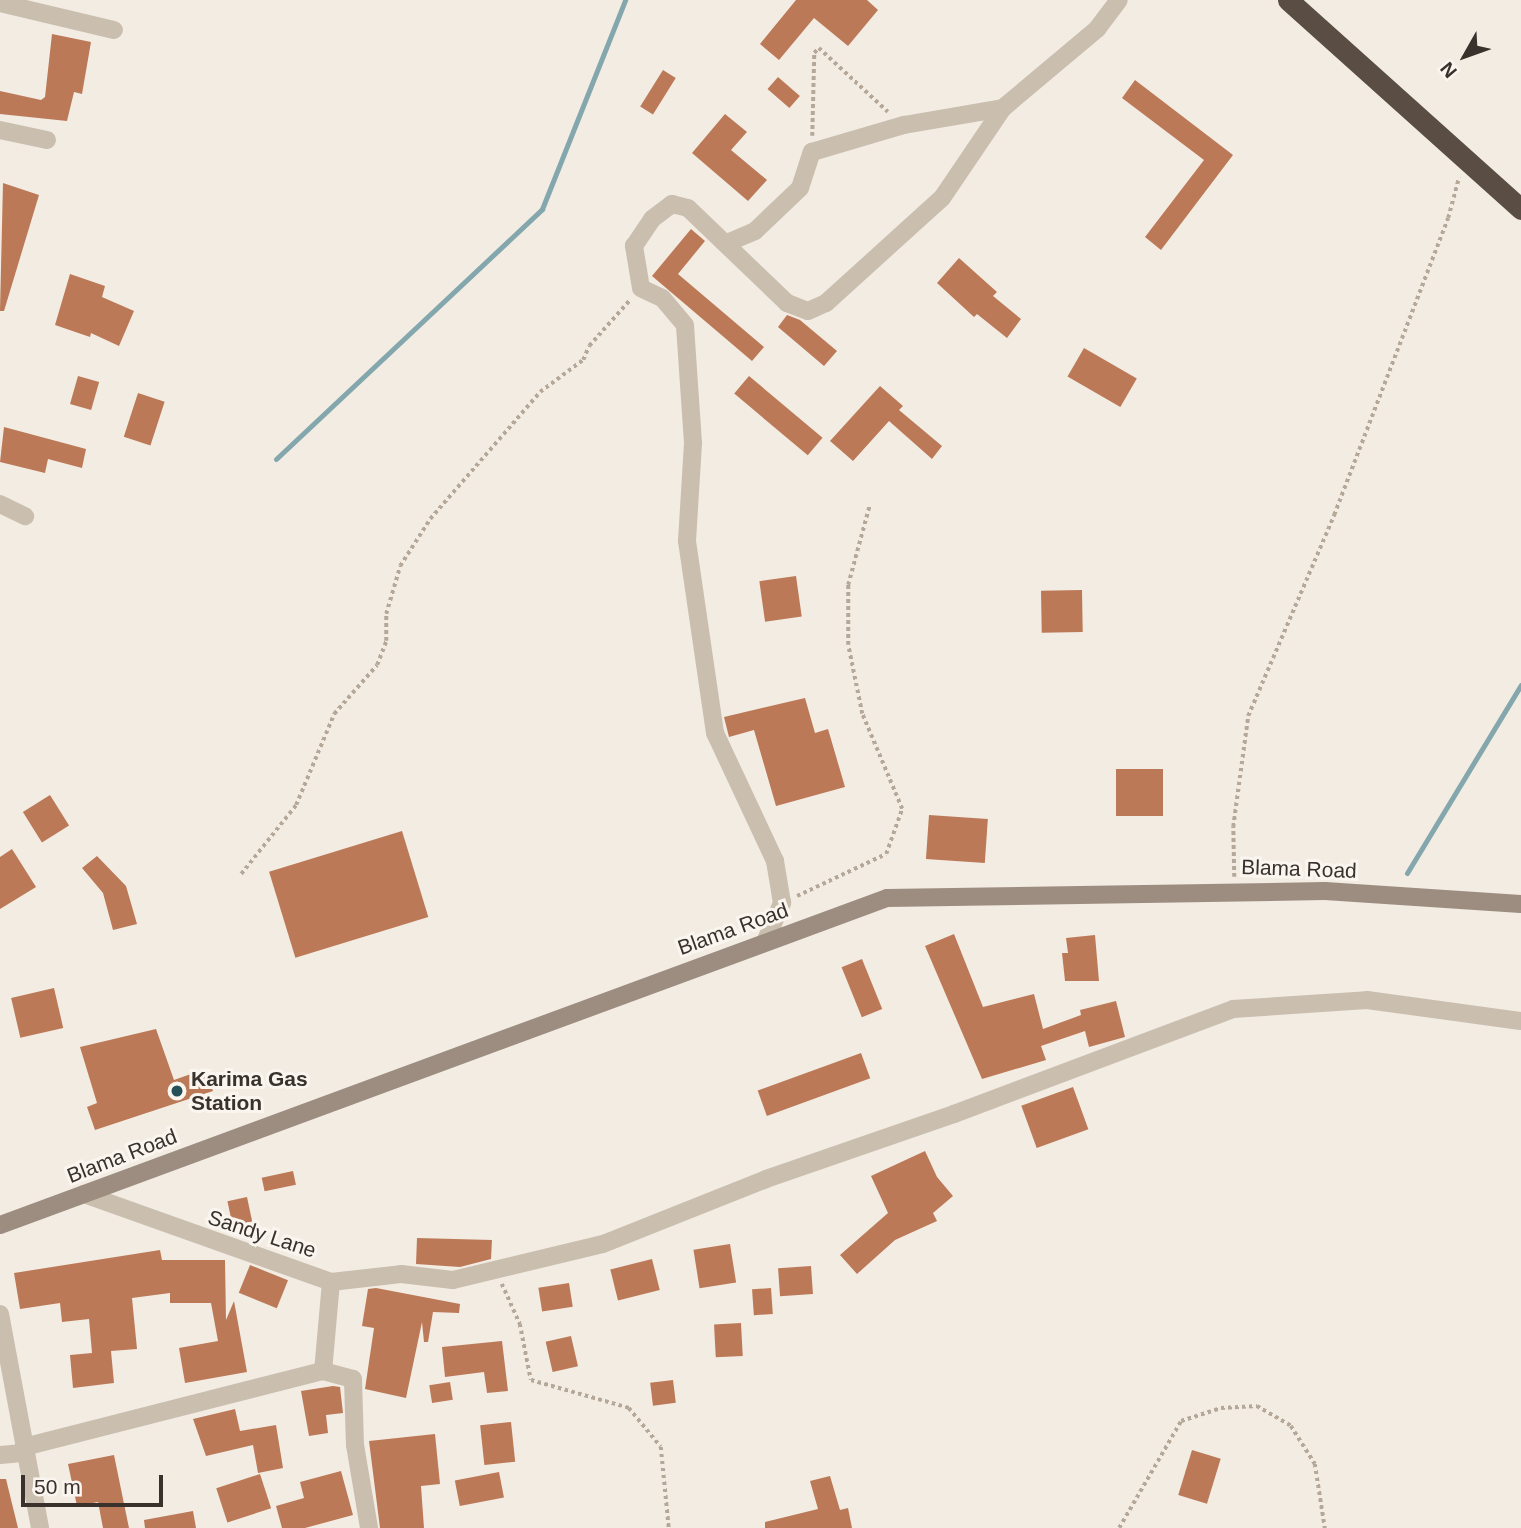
<!DOCTYPE html>
<style>
body{margin:0}
#map{position:relative;width:1521px;height:1528px;overflow:hidden;background:#f2ece3;font-family:Arial,sans-serif}
div>[style]{position:absolute}
.stream>*{height:5px;margin:-2.5px;padding:0 2.5px;transform-origin:2.5px;border-radius:2.5px;background:#84a7ad}
.building>*{inset:0;background:#bc7957;transform-origin:0 0}
.path>*{height:3.5px;margin-top:-1.75px;transform-origin:0;background:repeating-linear-gradient(90deg,#b5a899 0 3.5px,transparent 0 7px)}
.street>*{height:18px;margin:-9px;padding:0 9px;transform-origin:9px;border-radius:9px;background:#cabeaf}
.secondary>*{height:18px;margin:-9px;padding:0 9px;transform-origin:9px;border-radius:9px;background:#9d8d80}
.highway>*{height:21px;margin:-10.5px;padding:0 10.5px;transform-origin:10.5px;border-radius:10.5px;background:#594d44}
.dots>*{width:19px;height:19px;translate:-50% -50%;box-sizing:border-box;border:4px solid #faf6ef;border-radius:50%}
span{translate:-50% -50%;white-space:nowrap;text-align:center;line-height:1.15;-webkit-text-stroke:6px #faf6ef;paint-order:stroke}
.street-label{font-size:21px;color:#39322c}
.poi-label{font-size:21px;color:#39322c;font-weight:700}
.left{translate:0 -50%;text-align:left}
.north{position:absolute;left:1430px;top:21px;width:70px;height:70px;-webkit-text-stroke:5px #faf6ef;paint-order:stroke;rotate:230deg;font-size:19px;font-weight:700;line-height:28px;text-align:center;color:#39322c}
.north::after{content:'';display:block;margin:auto;width:24px;height:32px;background:#39322c;clip-path:polygon(50% 0,100% 100%,50% 72%,0 100%)}
.scale{position:absolute;left:21px;top:1475px;width:142px;height:32px;box-sizing:border-box;border:4px solid #39322c;border-top:0;padding-left:9px;font-size:21px;line-height:24px;white-space:nowrap;color:#39322c;-webkit-text-stroke:5px #faf6ef;paint-order:stroke}
</style>
<div id="map">
<div class="stream">
<div style="left:276px;top:459px;width:365px;rotate:-43.2deg"></div>
<div style="left:542px;top:209px;width:225px;rotate:-68.3deg"></div>
<div style="left:1407px;top:873px;width:220px;rotate:-58.8deg"></div>
</div>
<div class="building">
<div style="clip-path:polygon(796px 0,867px 0,878px 10px,848px 46px,814px 18px,779px 60px,760px 44px)"></div>
<div style="clip-path:polygon(52px 34px,91px 42px,82px 94px,74px 92px,67px 121px,0 114px,0 91px,41px 100px,45px 97px)"></div>
<div style="left:663px;top:70px;width:15px;height:43px;rotate:32deg"></div>
<div style="left:778px;top:77px;width:29px;height:16px;rotate:41deg"></div>
<div style="clip-path:polygon(1135px 80px,1233px 155px,1161px 250px,1145px 237px,1204px 160px,1122px 98px)"></div>
<div style="clip-path:polygon(725px 114px,747px 132px,731px 150px,767px 180px,748px 201px,692px 153px)"></div>
<div style="clip-path:polygon(3px 183px,39px 195px,4px 311px,0 311px)"></div>
<div style="clip-path:polygon(691px 229px,705px 241px,678px 274px,764px 347px,752px 361px,652px 276px)"></div>
<div style="clip-path:polygon(959px 258px,997px 292px,993px 296px,1021px 319px,1007px 338px,977px 314px,974px 317px,937px 283px)"></div>
<div style="clip-path:polygon(70px 274px,105px 286px,102px 297px,134px 311px,119px 346px,91px 333px,90px 337px,55px 325px)"></div>
<div style="clip-path:polygon(787px 315px,800px 320px,837px 351px,824px 366px,778px 327px)"></div>
<div style="left:1084px;top:348px;width:61px;height:33px;rotate:30deg"></div>
<div style="left:78px;top:376px;width:22px;height:29px;rotate:16deg"></div>
<div style="left:749px;top:376px;width:96px;height:23px;rotate:40deg"></div>
<div style="clip-path:polygon(880px 386px,903px 406px,899px 410px,942px 446px,932px 459px,889px 421px,853px 461px,830px 441px)"></div>
<div style="left:138px;top:393px;width:28px;height:46px;rotate:18deg"></div>
<div style="clip-path:polygon(4px 427px,86px 449px,82px 468px,48px 459px,45px 473px,0 462px)"></div>
<div style="left:796px;top:576px;width:41px;height:37px;rotate:82deg"></div>
<div style="left:1082px;top:590px;width:42px;height:41px;rotate:89deg"></div>
<div style="clip-path:polygon(805px 698px,815px 733px,828px 729px,845px 787px,776px 806px,754px 730px,729px 737px,724px 717px)"></div>
<div style="left:1116px;top:769px;width:47px;height:47px"></div>
<div style="left:50px;top:795px;width:36px;height:32px;rotate:58deg"></div>
<div style="left:929px;top:815px;width:59px;height:44px;rotate:4deg"></div>
<div style="left:402px;top:831px;width:90px;height:139px;rotate:73deg"></div>
<div style="clip-path:polygon(12px 849px,36px 887px,0 909px,0 857px)"></div>
<div style="clip-path:polygon(97px 856px,126px 886px,137px 924px,113px 930px,103px 893px,82px 868px)"></div>
<div style="clip-path:polygon(954px 934px,983px 1007px,1034px 994px,1043px 1029px,1081px 1015px,1080px 1010px,1116px 1001px,1125px 1037px,1089px 1047px,1085px 1031px,1041px 1046px,1046px 1060px,982px 1079px,925px 946px)"></div>
<div style="clip-path:polygon(1095px 935px,1099px 981px,1065px 981px,1062px 953px,1068px 953px,1066px 938px)"></div>
<div style="left:862px;top:959px;width:54px;height:22px;rotate:68deg"></div>
<div style="left:54px;top:988px;width:41px;height:44px;rotate:77deg"></div>
<div style="clip-path:polygon(156px 1029px,174px 1080px,205px 1069px,213px 1091px,95px 1130px,87px 1107px,97px 1103px,80px 1047px)"></div>
<div style="left:861px;top:1053px;width:27px;height:110px;rotate:70deg"></div>
<div style="left:1073px;top:1087px;width:45px;height:55px;rotate:70deg"></div>
<div style="clip-path:polygon(925px 1151px,937px 1177px,953px 1196px,933px 1213px,937px 1221px,895px 1240px,857px 1274px,840px 1255px,888px 1213px,871px 1176px)"></div>
<div style="left:293px;top:1171px;width:14px;height:32px;rotate:78deg"></div>
<div style="left:247px;top:1197px;width:25px;height:20px;rotate:78deg"></div>
<div style="clip-path:polygon(417px 1238px,492px 1240px,491px 1259px,460px 1267px,416px 1264px)"></div>
<div style="left:730px;top:1244px;width:39px;height:37px;rotate:81deg"></div>
<div style="clip-path:polygon(160px 1250px,162px 1260px,225px 1260px,226px 1320px,234px 1301px,247px 1372px,185px 1383px,179px 1348px,218px 1341px,211px 1303px,170px 1303px,170px 1293px,132px 1298px,137px 1349px,111px 1351px,114px 1383px,73px 1388px,70px 1355px,92px 1353px,89px 1319px,62px 1322px,60px 1303px,20px 1309px,14px 1273px)"></div>
<div style="left:652px;top:1259px;width:32px;height:43px;rotate:76deg"></div>
<div style="left:250px;top:1265px;width:41px;height:30px;rotate:22deg"></div>
<div style="left:811px;top:1266px;width:28px;height:33px;rotate:86deg"></div>
<div style="left:569px;top:1283px;width:24px;height:31px;rotate:81deg"></div>
<div style="clip-path:polygon(376px 1288px,460px 1304px,459px 1313px,433px 1312px,428px 1342px,424px 1342px,422px 1322px,406px 1398px,365px 1389px,374px 1328px,362px 1326px,368px 1289px)"></div>
<div style="left:771px;top:1288px;width:26px;height:19px;rotate:86deg"></div>
<div style="left:741px;top:1323px;width:33px;height:27px;rotate:87deg"></div>
<div style="left:571px;top:1336px;width:31px;height:26px;rotate:77deg"></div>
<div style="clip-path:polygon(502px 1341px,508px 1391px,487px 1393px,484px 1372px,445px 1377px,442px 1347px)"></div>
<div style="left:673px;top:1380px;width:23px;height:23px;rotate:83deg"></div>
<div style="left:450px;top:1382px;width:18px;height:21px;rotate:81deg"></div>
<div style="clip-path:polygon(333px 1386px,340px 1387px,343px 1413px,326px 1415px,328px 1433px,309px 1436px,301px 1391px)"></div>
<div style="clip-path:polygon(235px 1409px,240px 1431px,276px 1425px,283px 1468px,258px 1473px,253px 1445px,206px 1456px,193px 1419px)"></div>
<div style="left:511px;top:1422px;width:40px;height:31px;rotate:84deg"></div>
<div style="clip-path:polygon(435px 1434px,440px 1484px,421px 1486px,424px 1528px,380px 1528px,369px 1441px)"></div>
<div style="left:1192px;top:1450px;width:30px;height:47px;rotate:17deg"></div>
<div style="clip-path:polygon(114px 1455px,129px 1528px,103px 1528px,98px 1502px,77px 1506px,68px 1464px)"></div>
<div style="clip-path:polygon(341px 1471px,353px 1515px,305px 1528px,282px 1528px,276px 1506px,304px 1498px,300px 1482px)"></div>
<div style="left:499px;top:1472px;width:26px;height:45px;rotate:79deg"></div>
<div style="left:260px;top:1474px;width:36px;height:46px;rotate:72deg"></div>
<div style="clip-path:polygon(830px 1476px,840px 1510px,848px 1508px,852px 1528px,765px 1528px,765px 1522px,818px 1509px,810px 1481px)"></div>
<div style="clip-path:polygon(0 1479px,6px 1479px,18px 1528px,0 1528px)"></div>
<div style="clip-path:polygon(193px 1511px,196px 1528px,145px 1528px,144px 1520px)"></div>
</div>
<div class="path">
<div style="left:812px;top:136px;width:83px;rotate:-88.6deg"></div>
<div style="left:814px;top:53px;width:7px;rotate:-45deg"></div>
<div style="left:819px;top:48px;width:94px;rotate:42.8deg"></div>
<div style="left:241px;top:874px;width:88px;rotate:-51.4deg"></div>
<div style="left:296px;top:805px;width:99px;rotate:-67.3deg"></div>
<div style="left:334px;top:714px;width:65px;rotate:-48.7deg"></div>
<div style="left:377px;top:665px;width:26px;rotate:-69deg"></div>
<div style="left:386px;top:641px;width:27px;rotate:-90deg"></div>
<div style="left:386px;top:614px;width:50px;rotate:-73.7deg"></div>
<div style="left:400px;top:566px;width:56px;rotate:-57.4deg"></div>
<div style="left:430px;top:519px;width:168px;rotate:-49.1deg"></div>
<div style="left:540px;top:392px;width:54px;rotate:-36.7deg"></div>
<div style="left:583px;top:360px;width:15px;rotate:-67deg"></div>
<div style="left:589px;top:346px;width:60px;rotate:-48.4deg"></div>
<div style="left:1234px;top:877px;width:50px;rotate:-91.1deg"></div>
<div style="left:1233px;top:827px;width:112px;rotate:-82.3deg"></div>
<div style="left:1248px;top:716px;width:219px;rotate:-66.8deg"></div>
<div style="left:1334px;top:515px;width:318px;rotate:-69deg"></div>
<div style="left:1448px;top:218px;width:42px;rotate:-75deg"></div>
<div style="left:797px;top:896px;width:98px;rotate:-25.3deg"></div>
<div style="left:886px;top:854px;width:48px;rotate:-70.4deg"></div>
<div style="left:902px;top:809px;width:103px;rotate:-112.8deg"></div>
<div style="left:862px;top:714px;width:70px;rotate:-101.5deg"></div>
<div style="left:848px;top:645px;width:60px;rotate:-90deg"></div>
<div style="left:848px;top:585px;width:81px;rotate:-74.9deg"></div>
<div style="left:502px;top:1284px;width:44px;rotate:65.8deg"></div>
<div style="left:520px;top:1324px;width:57px;rotate:78.9deg"></div>
<div style="left:531px;top:1380px;width:102px;rotate:15.9deg"></div>
<div style="left:629px;top:1408px;width:50px;rotate:50.6deg"></div>
<div style="left:661px;top:1447px;width:81px;rotate:84.4deg"></div>
<div style="left:1119px;top:1528px;width:124px;rotate:-59.9deg"></div>
<div style="left:1181px;top:1421px;width:42px;rotate:-18deg"></div>
<div style="left:1221px;top:1408px;width:36px;rotate:-3deg"></div>
<div style="left:1257px;top:1406px;width:39px;rotate:30deg"></div>
<div style="left:1291px;top:1426px;width:45px;rotate:57.7deg"></div>
<div style="left:1315px;top:1464px;width:65px;rotate:81.1deg"></div>
</div>
<div class="street">
<div style="left:0;top:3px;width:117px;rotate:13.3deg"></div>
<div style="left:0;top:130px;width:48px;rotate:12deg"></div>
<div style="left:727px;top:243px;width:30px;rotate:-23deg"></div>
<div style="left:755px;top:231px;width:62px;rotate:-43.7deg"></div>
<div style="left:800px;top:188px;width:38px;rotate:-72deg"></div>
<div style="left:812px;top:152px;width:96px;rotate:-16.4deg"></div>
<div style="left:904px;top:125px;width:100px;rotate:-9.7deg"></div>
<div style="left:0;top:504px;width:28px;rotate:26deg"></div>
<div style="left:765px;top:942px;width:43px;rotate:-66.4deg"></div>
<div style="left:782px;top:903px;width:43px;rotate:-99.5deg"></div>
<div style="left:775px;top:861px;width:141px;rotate:-115.1deg"></div>
<div style="left:715px;top:733px;width:194px;rotate:-98.3deg"></div>
<div style="left:687px;top:541px;width:98px;rotate:-86.5deg"></div>
<div style="left:693px;top:443px;width:118px;rotate:-93.9deg"></div>
<div style="left:685px;top:325px;width:35px;rotate:-130deg"></div>
<div style="left:662px;top:298px;width:23px;rotate:-155deg"></div>
<div style="left:641px;top:288px;width:43px;rotate:-99.5deg"></div>
<div style="left:634px;top:246px;width:32px;rotate:-56deg"></div>
<div style="left:652px;top:219px;width:25px;rotate:-37deg"></div>
<div style="left:672px;top:204px;width:16px;rotate:14deg"></div>
<div style="left:688px;top:208px;width:137px;rotate:43.8deg"></div>
<div style="left:787px;top:303px;width:22px;rotate:21deg"></div>
<div style="left:808px;top:311px;width:20px;rotate:-24deg"></div>
<div style="left:826px;top:303px;width:156px;rotate:-42.2deg"></div>
<div style="left:942px;top:198px;width:109px;rotate:-55.9deg"></div>
<div style="left:1003px;top:108px;width:123px;rotate:-40deg"></div>
<div style="left:1097px;top:29px;width:36px;rotate:-53deg"></div>
<div style="left:84px;top:1194px;width:262px;rotate:19.6deg"></div>
<div style="left:331px;top:1282px;width:89px;rotate:95.1deg"></div>
<div style="left:323px;top:1371px;width:31px;rotate:15deg"></div>
<div style="left:353px;top:1379px;width:66px;rotate:88.3deg"></div>
<div style="left:355px;top:1445px;width:84px;rotate:80.4deg"></div>
<div style="left:331px;top:1282px;width:70px;rotate:-6.5deg"></div>
<div style="left:401px;top:1274px;width:52px;rotate:6.6deg"></div>
<div style="left:453px;top:1280px;width:154px;rotate:-13.5deg"></div>
<div style="left:603px;top:1244px;width:175px;rotate:-21.7deg"></div>
<div style="left:766px;top:1179px;width:199px;rotate:-19.1deg"></div>
<div style="left:954px;top:1114px;width:298px;rotate:-20.6deg"></div>
<div style="left:1233px;top:1009px;width:134px;rotate:-3.8deg"></div>
<div style="left:1367px;top:1000px;width:155px;rotate:7.8deg"></div>
<div style="left:0;top:1314px;width:218px;rotate:79.4deg"></div>
<div style="left:24px;top:1447px;width:309px;rotate:-14.3deg"></div>
<div style="left:0;top:1455px;width:25px;rotate:-5deg"></div>
</div>
<div class="secondary">
<div style="left:0;top:1225px;width:945px;rotate:-20.24deg"></div>
<div style="left:887px;top:898px;width:438px;rotate:-0.9deg"></div>
<div style="left:1325px;top:891px;width:196px;rotate:3.8deg"></div>
</div>
<div class="highway">
<div style="left:1288px;top:0;width:313px;rotate:41.9deg"></div>
</div>
<div class="dots">
<div style="left:177px;top:1091px;background:#255058"></div>
</div>
<div class="street-label">
<span style="left:1299px;top:869px;rotate:2deg">Blama Road</span>
<span style="left:733px;top:929px;rotate:-20deg">Blama Road</span>
<span style="left:122px;top:1156px;rotate:-21deg">Blama Road</span>
<span style="left:262px;top:1234px;rotate:18deg">Sandy Lane</span>
</div>
<div class="poi-label">
<span class="left" style="left:191px;top:1091px">Karima Gas<br>Station</span>
</div>
<div class="north">N</div>
<div class="scale">50 m</div>
</div>
